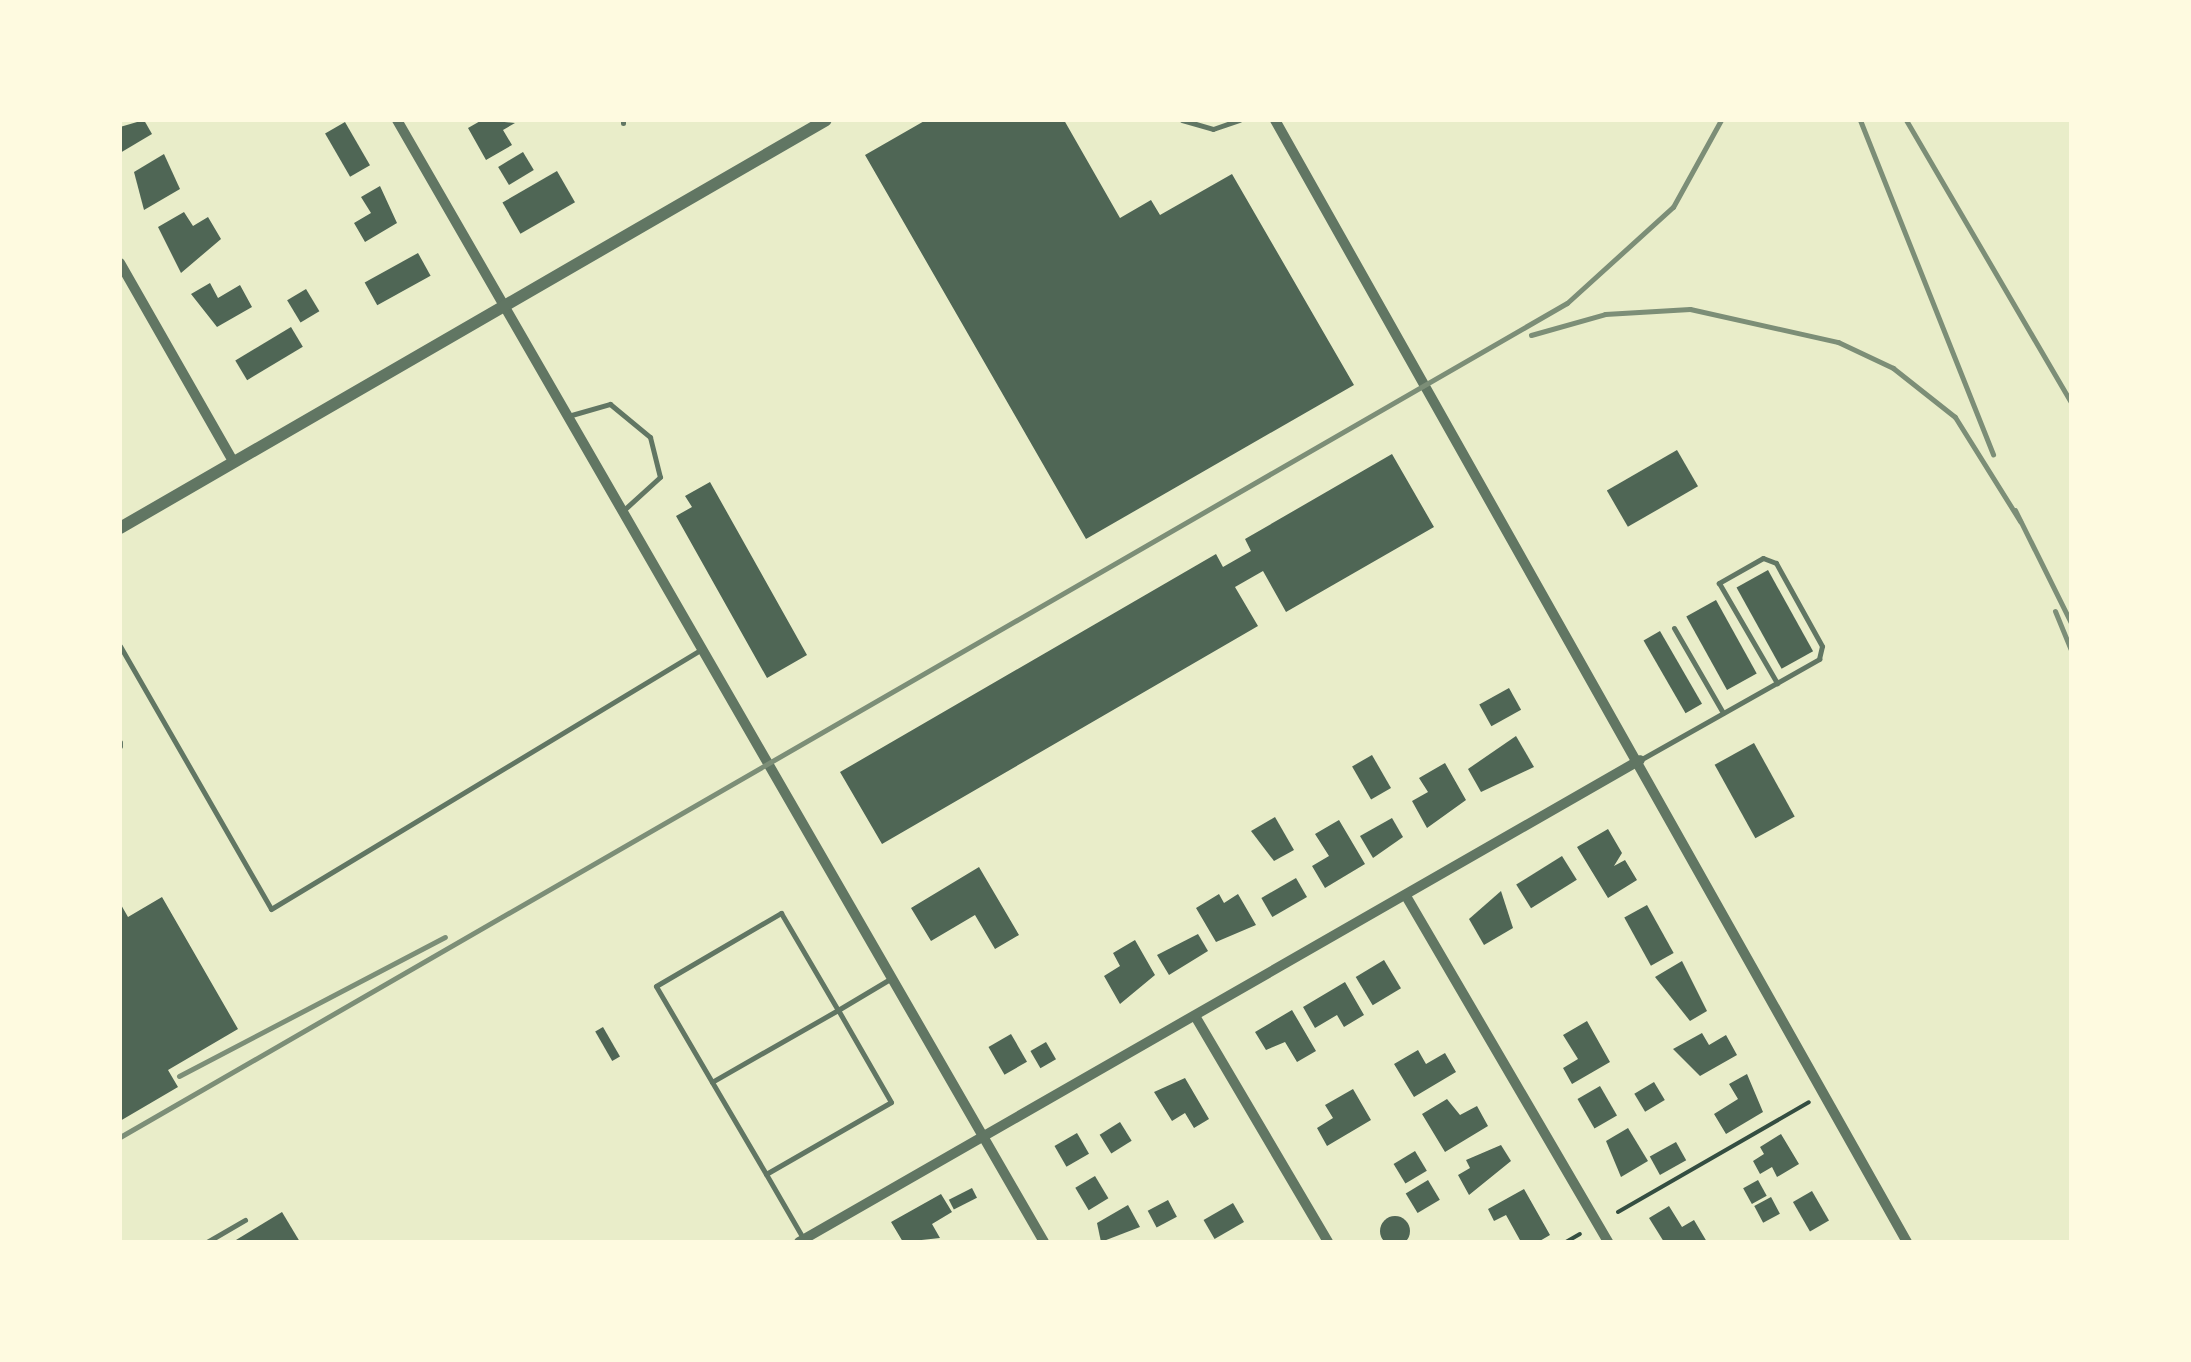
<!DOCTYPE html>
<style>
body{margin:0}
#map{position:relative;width:2191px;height:1362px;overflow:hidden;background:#e9edc9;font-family:Ubuntu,sans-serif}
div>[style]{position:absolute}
.building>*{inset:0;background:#4f6655;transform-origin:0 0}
.round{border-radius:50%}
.path>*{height:4px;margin:-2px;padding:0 2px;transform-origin:2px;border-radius:2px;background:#344e41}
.service>*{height:5px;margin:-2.5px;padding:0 2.5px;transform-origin:2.5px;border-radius:2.5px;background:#617663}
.minor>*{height:10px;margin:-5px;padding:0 5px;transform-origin:5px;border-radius:5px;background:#617663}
.tertiary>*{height:12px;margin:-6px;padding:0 6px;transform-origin:6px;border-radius:6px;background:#617663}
.rail>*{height:5px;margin:-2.5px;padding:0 2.5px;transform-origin:2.5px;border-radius:2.5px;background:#7c8e77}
span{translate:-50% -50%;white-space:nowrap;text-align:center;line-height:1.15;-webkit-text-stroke:8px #fefae0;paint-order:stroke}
.frame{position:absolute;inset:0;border:122px solid #fefae0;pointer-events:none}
</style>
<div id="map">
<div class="building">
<div style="clip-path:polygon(144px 120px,152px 134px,120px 153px,120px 127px)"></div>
<div style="clip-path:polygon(482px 120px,515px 123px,503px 130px,512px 145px,486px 160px,468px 128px)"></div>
<div style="clip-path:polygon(926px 120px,1064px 120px,1120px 218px,1151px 200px,1160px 215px,1232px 174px,1354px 385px,1086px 539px,865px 155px)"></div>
<div style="left:345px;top:122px;width:50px;height:23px;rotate:60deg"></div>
<div style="left:523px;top:152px;width:21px;height:29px;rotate:59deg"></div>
<div style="clip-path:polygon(164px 154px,180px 189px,144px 210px,134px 172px)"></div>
<div style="left:557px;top:171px;width:36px;height:63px;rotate:60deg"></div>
<div style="clip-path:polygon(380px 186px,397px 223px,365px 242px,354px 223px,371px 213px,361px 197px)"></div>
<div style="clip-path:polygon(184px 212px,193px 226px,208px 217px,221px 239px,181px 273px,158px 227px)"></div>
<div style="left:418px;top:253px;width:26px;height:61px;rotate:61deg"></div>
<div style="clip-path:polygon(210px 283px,218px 298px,240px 285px,252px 307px,217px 327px,191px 294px)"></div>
<div style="left:306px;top:289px;width:26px;height:22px;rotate:59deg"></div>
<div style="left:291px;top:327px;width:23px;height:65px;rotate:59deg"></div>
<div style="left:1677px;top:450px;width:42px;height:81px;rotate:60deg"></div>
<div style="clip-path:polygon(1392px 454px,1434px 527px,1286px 612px,1263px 571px,1235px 587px,1258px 626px,882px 844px,840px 772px,1216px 554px,1223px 567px,1251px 551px,1245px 539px)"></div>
<div style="clip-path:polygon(710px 482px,807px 655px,767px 678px,676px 516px,692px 507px,685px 496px)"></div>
<div style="left:1768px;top:570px;width:93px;height:36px;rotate:61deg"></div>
<div style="left:1716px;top:600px;width:84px;height:34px;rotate:61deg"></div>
<div style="left:1660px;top:631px;width:84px;height:19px;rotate:60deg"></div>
<div style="left:1509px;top:688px;width:25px;height:34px;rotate:61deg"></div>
<div style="clip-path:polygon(1516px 736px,1534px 767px,1481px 792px,1468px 769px)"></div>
<div style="left:1754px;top:743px;width:84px;height:45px;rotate:61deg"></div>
<div style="left:1372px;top:755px;width:38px;height:23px;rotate:60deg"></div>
<div style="clip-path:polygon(1445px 763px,1466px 800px,1427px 828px,1412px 801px,1428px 792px,1419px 778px)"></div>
<div style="clip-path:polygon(1275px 817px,1294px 850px,1274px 861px,1251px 831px)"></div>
<div style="clip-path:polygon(1392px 818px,1403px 837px,1373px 858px,1360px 836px)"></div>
<div style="clip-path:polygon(1339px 820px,1365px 864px,1325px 888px,1312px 866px,1329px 856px,1315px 834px)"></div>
<div style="clip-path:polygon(1608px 829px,1622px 853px,1614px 866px,1625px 860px,1637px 880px,1608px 898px,1577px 847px)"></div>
<div style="left:1562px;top:856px;width:28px;height:54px;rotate:58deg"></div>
<div style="clip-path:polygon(979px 867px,1019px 935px,995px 949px,975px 915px,931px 941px,911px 908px)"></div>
<div style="left:1296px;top:878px;width:22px;height:40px;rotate:60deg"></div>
<div style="clip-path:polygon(1501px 891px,1513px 928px,1484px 945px,1469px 919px)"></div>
<div style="clip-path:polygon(1219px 894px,1224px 903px,1238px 894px,1256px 925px,1216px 942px,1196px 908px)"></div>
<div style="clip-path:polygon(162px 897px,238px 1029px,168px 1070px,178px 1087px,120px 1121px,120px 903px,128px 917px)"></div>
<div style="left:1647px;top:905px;width:55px;height:26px;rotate:61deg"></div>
<div style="clip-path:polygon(1198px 934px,1208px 951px,1169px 975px,1157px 955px)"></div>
<div style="clip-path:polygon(1135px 940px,1155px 975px,1120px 1004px,1104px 976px,1120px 966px,1113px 953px)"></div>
<div style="left:1384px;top:960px;width:33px;height:33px;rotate:59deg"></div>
<div style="clip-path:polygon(1682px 961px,1707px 1011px,1690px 1021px,1655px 977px)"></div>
<div style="clip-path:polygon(1345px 982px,1364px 1015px,1344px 1027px,1337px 1015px,1315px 1028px,1303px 1007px)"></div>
<div style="clip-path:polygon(1292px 1010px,1316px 1051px,1297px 1062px,1285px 1042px,1266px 1050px,1255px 1032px)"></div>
<div style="clip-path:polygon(1587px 1021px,1610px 1062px,1572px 1084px,1563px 1068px,1578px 1059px,1563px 1035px)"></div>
<div style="left:603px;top:1027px;width:34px;height:9px;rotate:60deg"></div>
<div style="clip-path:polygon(1702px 1033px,1709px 1045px,1726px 1035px,1737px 1055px,1700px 1076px,1673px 1049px)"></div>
<div style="left:1011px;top:1034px;width:32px;height:26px;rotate:60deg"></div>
<div style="left:1046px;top:1042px;width:20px;height:18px;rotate:60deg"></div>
<div style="clip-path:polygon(1418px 1050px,1426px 1064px,1445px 1053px,1456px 1072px,1414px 1097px,1394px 1064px)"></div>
<div style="clip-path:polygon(1747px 1074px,1763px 1112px,1726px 1134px,1714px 1114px,1738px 1099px,1729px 1084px)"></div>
<div style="clip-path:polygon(1185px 1078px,1209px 1119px,1194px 1128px,1185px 1113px,1172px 1121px,1154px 1092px)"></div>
<div style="left:1654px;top:1082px;width:21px;height:23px;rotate:59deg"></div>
<div style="left:1600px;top:1086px;width:34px;height:26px;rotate:60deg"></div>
<div style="clip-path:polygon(1353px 1089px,1371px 1120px,1327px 1146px,1317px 1128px,1333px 1118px,1325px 1105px)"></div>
<div style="clip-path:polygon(1447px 1099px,1460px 1115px,1477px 1106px,1488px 1126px,1445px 1152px,1422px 1114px)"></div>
<div style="left:1120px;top:1122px;width:22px;height:24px;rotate:58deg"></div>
<div style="clip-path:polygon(1628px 1128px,1648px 1161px,1621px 1177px,1606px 1141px)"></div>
<div style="left:1077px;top:1133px;width:24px;height:26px;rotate:60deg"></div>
<div style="clip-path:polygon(1781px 1134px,1799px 1164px,1777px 1177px,1772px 1167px,1760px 1174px,1753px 1161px,1764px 1154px,1760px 1147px)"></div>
<div style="left:1676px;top:1142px;width:21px;height:30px;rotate:61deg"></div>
<div style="clip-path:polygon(1501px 1145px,1511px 1161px,1469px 1195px,1458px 1175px,1470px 1168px,1466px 1160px)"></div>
<div style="left:1415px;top:1151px;width:23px;height:25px;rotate:59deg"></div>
<div style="left:1095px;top:1176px;width:26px;height:23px;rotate:59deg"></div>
<div style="left:1428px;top:1180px;width:23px;height:26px;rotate:59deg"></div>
<div style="left:1758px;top:1180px;width:18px;height:17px;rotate:61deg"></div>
<div style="left:972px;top:1188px;width:11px;height:26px;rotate:63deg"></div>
<div style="clip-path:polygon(1524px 1189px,1550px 1235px,1538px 1242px,1521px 1242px,1506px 1215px,1494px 1221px,1488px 1209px)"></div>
<div style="left:1812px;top:1191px;width:34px;height:22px;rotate:60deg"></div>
<div style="clip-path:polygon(941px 1194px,952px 1212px,932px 1224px,940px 1238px,903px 1242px,891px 1222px)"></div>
<div style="left:1771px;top:1197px;width:19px;height:19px;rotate:62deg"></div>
<div style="left:1168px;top:1200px;width:19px;height:23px;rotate:62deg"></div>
<div style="left:1233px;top:1203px;width:22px;height:34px;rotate:60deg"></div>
<div style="clip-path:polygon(1128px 1205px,1140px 1227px,1101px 1242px,1097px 1223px)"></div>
<div style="clip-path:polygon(1669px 1206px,1682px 1227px,1694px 1220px,1707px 1242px,1664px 1242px,1649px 1218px)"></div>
<div style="clip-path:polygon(282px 1212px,300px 1242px,238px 1242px,236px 1240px)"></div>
<div class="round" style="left:1380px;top:1216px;width:30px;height:30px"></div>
</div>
<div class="path">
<div style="left:1618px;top:1212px;width:220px;rotate:-29.9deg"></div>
<div style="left:1566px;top:1242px;width:16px;rotate:-30deg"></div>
</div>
<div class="service">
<div style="left:623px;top:120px;width:3px;rotate:90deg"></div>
<div style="left:1182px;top:120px;width:32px;rotate:16deg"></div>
<div style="left:1213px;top:129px;width:28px;rotate:-19deg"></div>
<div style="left:568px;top:416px;width:44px;rotate:-15.9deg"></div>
<div style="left:610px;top:404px;width:52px;rotate:39.5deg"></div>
<div style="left:650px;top:437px;width:41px;rotate:76deg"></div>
<div style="left:660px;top:477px;width:47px;rotate:137.6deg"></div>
<div style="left:1674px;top:628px;width:98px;rotate:60deg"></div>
<div style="left:120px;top:646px;width:303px;rotate:60.1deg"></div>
<div style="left:271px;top:909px;width:503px;rotate:-31.1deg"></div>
<div style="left:120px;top:742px;width:4px;rotate:90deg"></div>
<div style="left:1640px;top:760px;width:206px;rotate:-29.4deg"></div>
<div style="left:1819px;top:659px;width:13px;rotate:-77deg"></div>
<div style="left:1822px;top:646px;width:95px;rotate:-119deg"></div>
<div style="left:1776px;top:563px;width:14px;rotate:-159deg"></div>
<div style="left:1763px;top:558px;width:51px;rotate:150.4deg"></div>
<div style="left:1719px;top:583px;width:116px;rotate:59.9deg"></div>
<div style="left:712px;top:1082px;width:107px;rotate:59.6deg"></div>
<div style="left:803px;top:1238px;width:74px;rotate:-120deg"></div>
<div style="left:766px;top:1174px;width:144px;rotate:-29.9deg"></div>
<div style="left:891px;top:1102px;width:106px;rotate:-119.9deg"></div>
<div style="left:838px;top:1010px;width:145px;rotate:150.3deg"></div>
<div style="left:712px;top:1082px;width:111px;rotate:-120.3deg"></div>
<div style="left:656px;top:986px;width:145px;rotate:-30.3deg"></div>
<div style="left:781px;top:913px;width:113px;rotate:59.6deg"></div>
<div style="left:838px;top:1010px;width:61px;rotate:-30.8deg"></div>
<div style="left:207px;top:1242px;width:44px;rotate:-30.1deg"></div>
</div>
<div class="minor">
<div style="left:397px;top:120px;width:1295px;rotate:60.03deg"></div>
<div style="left:1275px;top:120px;width:1288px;rotate:60.61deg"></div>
<div style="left:120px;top:263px;width:228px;rotate:60.3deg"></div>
<div style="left:1406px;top:896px;width:401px;rotate:59.7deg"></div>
<div style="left:1195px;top:1016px;width:262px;rotate:59.5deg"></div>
<div style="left:799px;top:1242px;width:969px;rotate:-29.82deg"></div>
</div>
<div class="tertiary">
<div style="left:120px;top:528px;width:815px;rotate:-30.02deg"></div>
</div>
<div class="rail">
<div style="left:1860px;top:120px;width:360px;rotate:68.3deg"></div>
<div style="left:1906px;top:120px;width:327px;rotate:59.7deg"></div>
<div style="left:1531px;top:335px;width:77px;rotate:-15.8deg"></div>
<div style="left:1605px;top:314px;width:85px;rotate:-3.4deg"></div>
<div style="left:1690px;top:309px;width:152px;rotate:12.6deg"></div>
<div style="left:1838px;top:342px;width:61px;rotate:25.3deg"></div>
<div style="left:1893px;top:368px;width:79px;rotate:38.3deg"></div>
<div style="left:1955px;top:417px;width:123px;rotate:58deg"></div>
<div style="left:2015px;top:510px;width:126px;rotate:63.6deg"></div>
<div style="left:2055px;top:611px;width:42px;rotate:67.7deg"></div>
<div style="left:179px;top:1076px;width:300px;rotate:-27.6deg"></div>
<div style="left:120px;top:1137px;width:1670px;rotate:-29.96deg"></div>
<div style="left:1567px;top:303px;width:143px;rotate:-42.2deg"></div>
<div style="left:1673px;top:207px;width:99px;rotate:-61.1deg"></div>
</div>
<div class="frame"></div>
</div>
